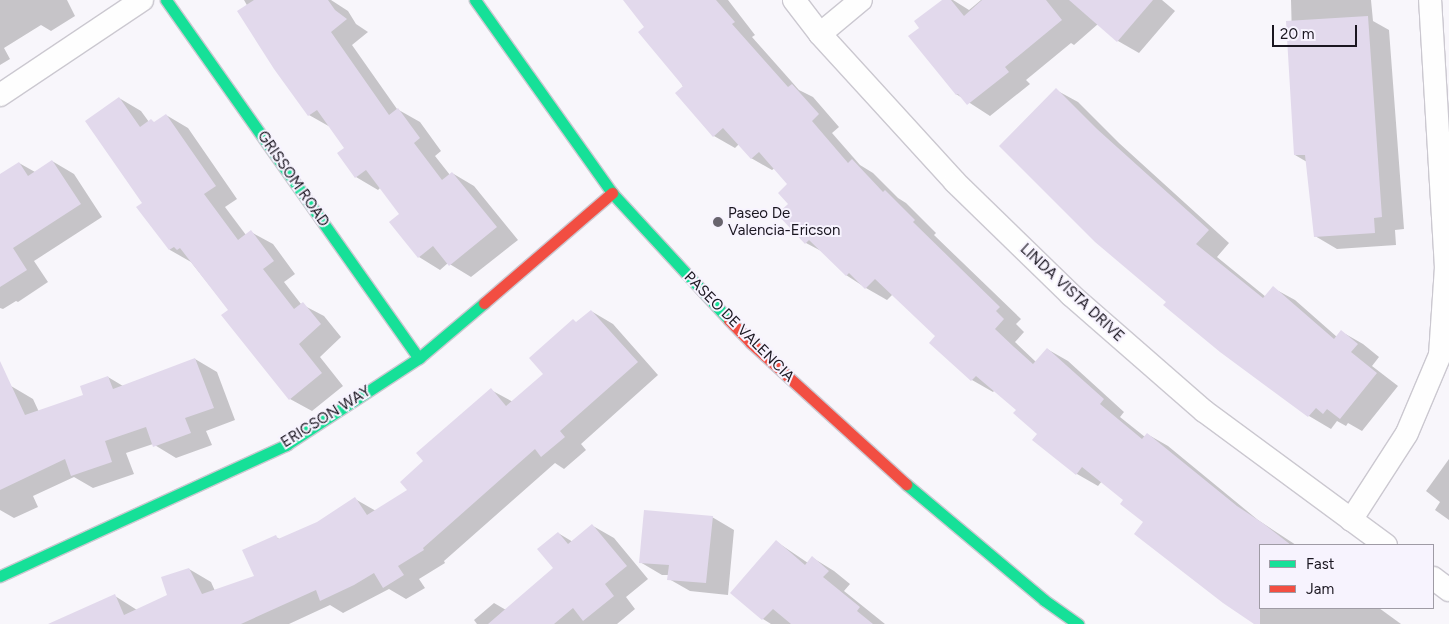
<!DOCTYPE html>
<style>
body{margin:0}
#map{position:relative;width:1449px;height:624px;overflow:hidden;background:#f8f6fb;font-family:Figtree,sans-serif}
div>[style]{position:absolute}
.shadow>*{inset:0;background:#0003}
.building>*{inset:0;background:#e2d9ec}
.roads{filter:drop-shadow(1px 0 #cbc8d0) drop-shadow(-1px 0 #cbc8d0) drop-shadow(0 1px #cbc8d0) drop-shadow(0 -1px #cbc8d0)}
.street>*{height:22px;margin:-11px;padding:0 11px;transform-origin:11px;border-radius:11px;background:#fefefe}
.fast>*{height:11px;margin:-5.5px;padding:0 5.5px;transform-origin:5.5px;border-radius:5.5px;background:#16e098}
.jam>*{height:11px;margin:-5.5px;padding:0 5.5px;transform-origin:5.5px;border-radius:5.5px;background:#f24e42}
.dots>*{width:14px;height:14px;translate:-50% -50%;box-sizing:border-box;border:2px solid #f7f3fe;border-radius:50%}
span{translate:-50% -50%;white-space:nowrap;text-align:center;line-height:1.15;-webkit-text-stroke:4px #f7f3fe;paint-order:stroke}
.street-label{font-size:15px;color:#1a1620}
.poi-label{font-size:15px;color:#1a1620}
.left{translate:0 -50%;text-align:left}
.legend{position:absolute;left:1259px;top:544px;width:175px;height:65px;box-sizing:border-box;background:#f7f3fe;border:1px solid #9f9ba5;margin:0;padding:6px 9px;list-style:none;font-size:15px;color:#1a1620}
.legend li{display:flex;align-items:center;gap:10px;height:25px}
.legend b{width:25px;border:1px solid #9f9ba5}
.scale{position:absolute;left:1272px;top:25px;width:85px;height:22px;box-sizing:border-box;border:2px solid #1a1620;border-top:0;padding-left:6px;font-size:15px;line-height:18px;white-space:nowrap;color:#1a1620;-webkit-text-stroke:4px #f7f3fe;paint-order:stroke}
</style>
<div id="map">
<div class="shadow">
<div style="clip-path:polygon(0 0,67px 0,75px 16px,51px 31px,41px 25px,4px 48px,10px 59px,0 65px)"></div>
<div style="clip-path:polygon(244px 0,331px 0,348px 11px,356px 24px,368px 32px,352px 45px,397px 109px,420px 122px,441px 151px,435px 156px,450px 175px,452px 173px,474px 186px,518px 240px,471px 277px,448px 263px,440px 270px,419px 257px,400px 214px,381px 187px,378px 190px,356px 177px,339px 154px,345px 148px,332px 128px,309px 115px)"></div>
<div style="clip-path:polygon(624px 0,728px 0,755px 35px,752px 37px,799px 90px,813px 97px,839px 127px,832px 133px,860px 165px,873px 173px,898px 198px,906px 203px,936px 233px,934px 235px,1021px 319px,1016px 324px,1024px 332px,1015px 342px,1036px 362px,1047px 349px,1068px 361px,1124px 412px,1120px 417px,1145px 437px,1147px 434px,1168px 446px,1258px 520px,1296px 545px,1260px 545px,1260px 608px,1379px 608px,1401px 624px,1255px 624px,1145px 522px,1125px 500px,1102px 481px,1098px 486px,1077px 474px,1017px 410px,995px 390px,993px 392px,972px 380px,937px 336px,893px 294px,887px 300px,866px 288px,846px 275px,825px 253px,806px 243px,790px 204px,789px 184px,775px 168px,772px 170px,751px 158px,739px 144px,735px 148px,714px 136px,646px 27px)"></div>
<div style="clip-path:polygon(944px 0,953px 0,969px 10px,981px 0,1162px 0,1175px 11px,1139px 53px,1118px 41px,1098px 24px,1074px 45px,1071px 43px,1026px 80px,1030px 84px,990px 116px,956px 94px,921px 28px)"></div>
<div style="clip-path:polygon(1291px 0,1371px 0,1373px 21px,1389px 30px,1404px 229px,1395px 230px,1396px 245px,1337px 249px,1315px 236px,1307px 162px,1295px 155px)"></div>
<div style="clip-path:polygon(1056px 90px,1078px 102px,1119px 143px,1229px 243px,1217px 257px,1266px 297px,1273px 288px,1295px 300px,1337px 337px,1342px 332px,1363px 344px,1379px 357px,1372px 366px,1398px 386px,1362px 431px,1348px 423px,1346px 426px,1337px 421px,1331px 429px,1309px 416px,1221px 351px,1167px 302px)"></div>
<div style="clip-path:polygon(119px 98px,141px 111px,149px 122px,155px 123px,166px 115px,188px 128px,237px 199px,225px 207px,246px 235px,251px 232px,273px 244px,295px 274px,284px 282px,301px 304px,324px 316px,341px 337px,320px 357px,343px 386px,312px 411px,290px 399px,230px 311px,191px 262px,170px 250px,143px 203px)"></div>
<div style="clip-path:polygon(52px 161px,74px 174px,102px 217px,34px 261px,48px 282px,18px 302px,16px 301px,3px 309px,0 308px,0 175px,19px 163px,35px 172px)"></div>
<div style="clip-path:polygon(591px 311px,613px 324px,658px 375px,581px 444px,586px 450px,564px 469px,555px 463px,444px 561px,445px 563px,419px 579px,425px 588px,406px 599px,389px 589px,343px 613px,330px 605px,289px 624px,79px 624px,115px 596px,137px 610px,169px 596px,189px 569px,211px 582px,215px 591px,256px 577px,276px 537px,281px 540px,317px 523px,355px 499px,376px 511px,409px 490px,425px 462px,491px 390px,513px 402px,545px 375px,578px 323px)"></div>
<div style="clip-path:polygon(195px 359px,217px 372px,235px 420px,206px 431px,212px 445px,176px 458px,153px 444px,126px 453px,134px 474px,93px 488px,74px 477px,33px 496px,38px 507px,14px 518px,0 510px,0 392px,11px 386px,33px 399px,39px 412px,85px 396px,108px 377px,123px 386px)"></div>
<div style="clip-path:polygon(1449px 459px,1449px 520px,1435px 510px,1440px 502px,1426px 491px)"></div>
<div style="clip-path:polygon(712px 517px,734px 530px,728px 595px,690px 591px,669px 579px,669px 575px,662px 575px,640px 562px)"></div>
<div style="clip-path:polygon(593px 526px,614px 538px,648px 579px,626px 597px,635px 609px,617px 624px,477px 624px,474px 620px,494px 603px,506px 610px,555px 568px,558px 533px,573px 542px)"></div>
<div style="clip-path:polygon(777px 542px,808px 563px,813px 558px,834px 571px,850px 584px,844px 591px,885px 624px,771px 624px,763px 619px,732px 593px)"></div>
</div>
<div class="building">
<div style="clip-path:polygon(254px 0,328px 0,335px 10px,347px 19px,331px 32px,389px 115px,398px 108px,420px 138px,414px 143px,442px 180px,452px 172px,497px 227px,449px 266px,433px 246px,418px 258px,389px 222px,399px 214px,366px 170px,355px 178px,337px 153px,344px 148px,317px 110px,308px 116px,274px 69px,237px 11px)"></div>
<div style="clip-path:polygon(623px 0,716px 0,735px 22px,732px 24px,788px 87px,792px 84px,819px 114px,812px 121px,848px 163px,852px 159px,883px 192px,885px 190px,915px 220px,913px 222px,1000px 307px,996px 311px,1004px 319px,995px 329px,1014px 347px,1033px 364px,1047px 348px,1104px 399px,1100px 404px,1142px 439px,1147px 433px,1237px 506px,1264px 524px,1291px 545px,1260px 545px,1260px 624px,1254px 624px,1223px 603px,1134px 534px,1143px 522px,1120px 504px,1123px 500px,1082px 467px,1076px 475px,1032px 440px,1037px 434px,1013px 413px,1016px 410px,976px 376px,971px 381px,929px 343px,935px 336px,875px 279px,865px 289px,849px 273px,846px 276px,809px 240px,805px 244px,777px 214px,788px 204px,778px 193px,787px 184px,759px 152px,751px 159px,723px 128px,713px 137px,675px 93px,683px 86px,638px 32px,644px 27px)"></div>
<div style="clip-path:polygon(942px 0,951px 0,964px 16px,982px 0,1046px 0,1062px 20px,1005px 67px,1009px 72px,967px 105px,958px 94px,956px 95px,908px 36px,919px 28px,914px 21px)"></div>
<div style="clip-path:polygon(1069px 0,1153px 0,1117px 42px)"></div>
<div style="clip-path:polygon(1368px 16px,1382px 217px,1374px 218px,1375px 233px,1314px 237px,1305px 155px,1294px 155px,1286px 21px)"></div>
<div style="clip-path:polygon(1056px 88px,1097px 129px,1209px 230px,1196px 244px,1263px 298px,1273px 286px,1334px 339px,1341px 330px,1358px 344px,1351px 352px,1377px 373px,1340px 419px,1327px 409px,1323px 414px,1316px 408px,1308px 417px,1220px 352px,1163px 305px,1166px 302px,1095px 242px,999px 146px)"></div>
<div style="clip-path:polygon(119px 97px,140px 127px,151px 119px,154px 122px,166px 114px,216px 186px,204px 194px,238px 240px,251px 230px,274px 261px,263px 269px,294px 309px,303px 302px,321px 324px,299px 344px,322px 373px,289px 400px,221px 315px,228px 310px,180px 248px,177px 250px,174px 247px,169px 250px,136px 207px,142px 203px,85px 121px)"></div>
<div style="clip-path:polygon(52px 160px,81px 204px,13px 248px,27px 270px,0 287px,0 174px,19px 162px,28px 176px)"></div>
<div style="clip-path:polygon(591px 310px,638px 362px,560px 431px,565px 437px,541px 457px,535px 449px,423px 548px,424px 550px,398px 566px,404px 575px,383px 588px,374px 573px,354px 585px,320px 601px,316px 590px,241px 624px,48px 624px,115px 594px,124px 615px,167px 595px,161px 577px,189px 568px,202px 594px,254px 576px,242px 550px,276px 535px,278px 539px,317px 522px,355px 497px,367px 515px,407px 490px,400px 482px,423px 461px,416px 453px,491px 388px,506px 406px,543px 374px,529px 358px,573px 319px,576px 322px)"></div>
<div style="clip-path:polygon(195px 358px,214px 408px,185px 418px,191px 433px,153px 447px,146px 427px,105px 441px,112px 462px,71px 476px,65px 459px,0 490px,0 361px,25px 415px,83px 395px,80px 386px,108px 376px,113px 389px)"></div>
<div style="clip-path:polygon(644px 510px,713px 516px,706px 583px,667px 580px,669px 565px,639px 563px)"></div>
<div style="clip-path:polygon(592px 524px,627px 566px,605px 584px,614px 596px,583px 621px,573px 608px,554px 624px,488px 624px,553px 568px,537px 549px,558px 532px,568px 544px)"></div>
<div style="clip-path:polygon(776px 540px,805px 565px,812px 556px,829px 571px,823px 577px,860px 607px,857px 611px,873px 624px,791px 624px,773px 609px,762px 620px,730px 593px)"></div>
</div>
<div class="roads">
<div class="street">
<div style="left:794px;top:0;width:43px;rotate:52.6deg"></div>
<div style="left:820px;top:34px;width:200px;rotate:47.6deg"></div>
<div style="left:955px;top:182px;width:162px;rotate:44.2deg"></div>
<div style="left:1071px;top:295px;width:176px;rotate:41.1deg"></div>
<div style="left:1204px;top:411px;width:226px;rotate:36.4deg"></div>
<div style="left:820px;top:34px;width:53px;rotate:-39.7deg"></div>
<div style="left:0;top:95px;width:171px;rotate:-33.8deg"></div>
<div style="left:1351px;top:520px;width:103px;rotate:-57.2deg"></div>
<div style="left:1407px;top:433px;width:85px;rotate:-67.1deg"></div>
<div style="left:1440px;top:355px;width:87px;rotate:-86.1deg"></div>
<div style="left:1446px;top:268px;width:268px;rotate:-93.4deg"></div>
<div style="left:1433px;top:578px;width:20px;rotate:37deg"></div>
</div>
<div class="fast">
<div style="left:166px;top:0;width:438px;rotate:54.8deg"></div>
<div style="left:475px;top:0;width:237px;rotate:54.6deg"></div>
<div style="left:612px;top:193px;width:173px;rotate:47.3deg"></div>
<div style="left:906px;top:484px;width:180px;rotate:40deg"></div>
<div style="left:1044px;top:600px;width:42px;rotate:35.2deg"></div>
<div style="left:0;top:576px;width:315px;rotate:-24.6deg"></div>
<div style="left:286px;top:445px;width:159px;rotate:-33.2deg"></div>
<div style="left:419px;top:358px;width:85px;rotate:-40.2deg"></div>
</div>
<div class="jam">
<div style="left:484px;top:303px;width:169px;rotate:-40.7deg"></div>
<div style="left:729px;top:320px;width:32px;rotate:46deg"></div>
<div style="left:751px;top:343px;width:210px;rotate:42.3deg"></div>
</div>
</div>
<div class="dots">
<div style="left:718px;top:222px;background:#68646d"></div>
</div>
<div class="street-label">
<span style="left:293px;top:179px;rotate:55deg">GRISSOM ROAD</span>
<span style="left:1072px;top:293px;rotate:43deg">LINDA VISTA DRIVE</span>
<span style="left:739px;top:327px;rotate:45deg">PASEO DE VALENCIA</span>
<span style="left:326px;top:417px;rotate:-32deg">ERICSON WAY</span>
</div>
<div class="poi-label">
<span class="left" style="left:728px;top:222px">Paseo De<br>Valencia-Ericson</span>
</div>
<ul class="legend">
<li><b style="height:6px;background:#16e098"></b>Fast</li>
<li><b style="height:6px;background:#f24e42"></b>Jam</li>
</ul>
<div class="scale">20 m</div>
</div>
